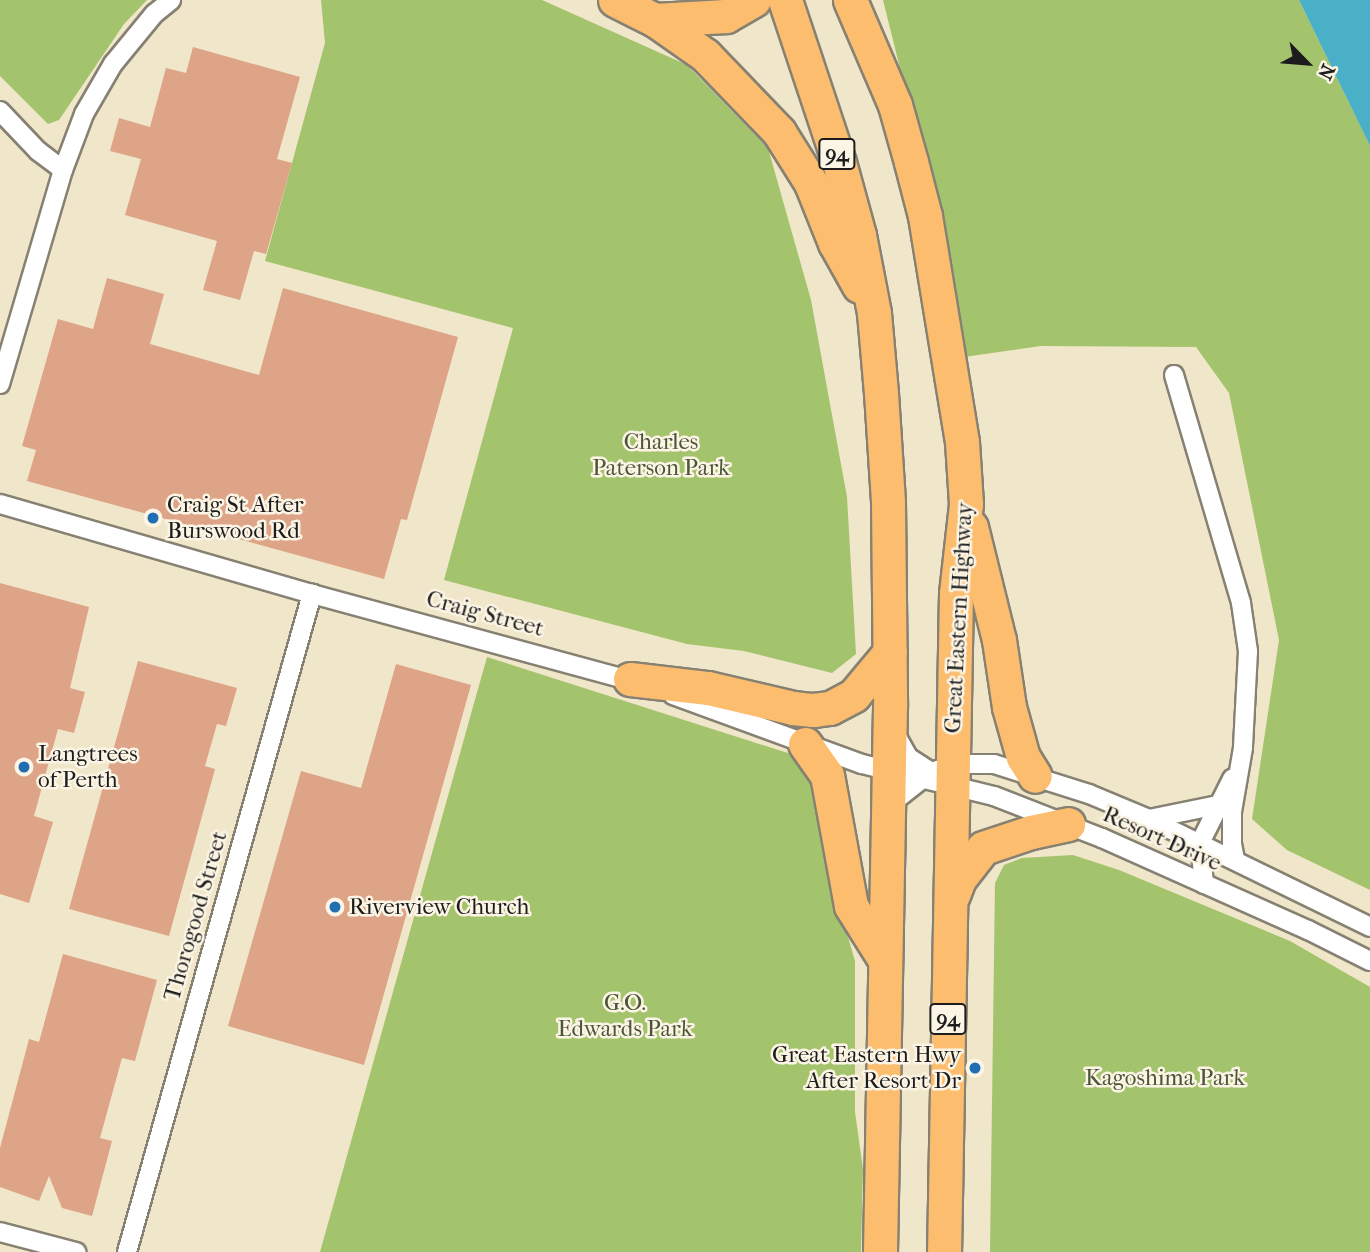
<!DOCTYPE html>
<style>
body{margin:0}
#map{position:relative;width:1370px;height:1252px;overflow:hidden;background:#f0e6c9;font-family:"IM FELL French Canon",serif}
div>[style]{position:absolute}
.green>*{inset:0;background:#a3c36c}
.water>*{inset:0;background:#49b0c8}
.building>*{inset:0;background:#dea487}
.roads{filter:drop-shadow(2px 0 #868172) drop-shadow(-2px 0 #868172) drop-shadow(0 2px #868172) drop-shadow(0 -2px #868172)}
.street>*{height:18px;margin:-9px;padding:0 9px;transform-origin:9px;border-radius:9px;background:#fff}
.highway>*{height:33px;margin:-16.5px;padding:0 16.5px;transform-origin:16.5px;border-radius:16.5px;background:#fcbd6f}
.dots>*{width:19px;height:19px;translate:-50% -50%;box-sizing:border-box;border:4px solid #fcf5e5;border-radius:50%}
span{translate:-50% -50%;white-space:nowrap;text-align:center;line-height:1.15;-webkit-text-stroke:5px #fcf5e5;paint-order:stroke}
.shield-label span{padding:2px 5px;background:#fcf5e5;border:2px solid;border-radius:5px;-webkit-text-stroke-width:0}
.shield-label{font-size:21px;color:#1c1c1c;font-weight:700}
.park-label{font-size:23px;color:#4b5638}
.poi-label{font-size:23px;color:#1c1c1c}
.left{translate:0 -50%;text-align:left}
.right{translate:-100% -50%;text-align:right}
.street-label{font-size:23px;color:#1c1c1c}
.north{position:absolute;left:1272px;top:28px;width:70px;height:70px;-webkit-text-stroke:5px #fcf5e5;paint-order:stroke;rotate:115deg;font-size:19px;font-weight:700;line-height:28px;text-align:center;color:#1c1c1c}
.north::after{content:'';display:block;margin:auto;width:24px;height:32px;background:#1c1c1c;clip-path:polygon(50% 0,100% 100%,50% 72%,0 100%)}
</style>
<div id="map">
<div class="green">
<div style="clip-path:polygon(0 0,147px 0,124px 24px,59px 120px,48px 124px,0 76px)"></div>
<div style="clip-path:polygon(321px 0,542px 0,687px 65px,768px 148px,811px 300px,847px 497px,856px 654px,832px 673px,744px 651px,687px 644px,444px 580px,513px 328px,265px 261px,325px 43px)"></div>
<div style="clip-path:polygon(883px 0,1299px 0,1370px 146px,1370px 890px,1287px 850px,1252px 819px,1279px 640px,1229px 393px,1196px 347px,1041px 346px,964px 357px,940px 229px)"></div>
<div style="clip-path:polygon(487px 657px,791px 754px,810px 771px,827px 864px,855px 961px,855px 1112px,863px 1169px,861px 1252px,320px 1252px)"></div>
<div style="clip-path:polygon(1073px 855px,1119px 870px,1290px 941px,1370px 987px,1370px 1252px,990px 1252px,995px 883px,1004px 865px,1022px 858px)"></div>
</div>
<div class="water">
<div style="clip-path:polygon(1299px 0,1370px 0,1370px 146px)"></div>
</div>
<div class="building">
<div style="clip-path:polygon(193px 47px,300px 77px,277px 159px,292px 163px,266px 254px,254px 251px,240px 300px,203px 290px,217px 241px,125px 215px,141px 159px,110px 151px,119px 118px,150px 127px,166px 68px,186px 73px)"></div>
<div style="clip-path:polygon(107px 278px,164px 294px,150px 344px,259px 375px,283px 288px,458px 337px,407px 520px,401px 519px,384px 579px,27px 481px,36px 450px,22px 446px,58px 319px,93px 329px)"></div>
<div style="clip-path:polygon(0 583px,89px 607px,70px 688px,85px 692px,74px 733px,58px 729px,34px 816px,53px 822px,29px 903px,0 894px)"></div>
<div style="clip-path:polygon(138px 661px,237px 688px,226px 726px,217px 724px,205px 766px,215px 769px,169px 936px,69px 909px)"></div>
<div style="clip-path:polygon(396px 664px,471px 685px,364px 1065px,228px 1026px,301px 771px,361px 788px)"></div>
<div style="clip-path:polygon(63px 954px,157px 980px,135px 1061px,122px 1058px,100px 1138px,112px 1141px,92px 1216px,62px 1208px,49px 1176px,39px 1201px,0 1187px,0 1148px,20px 1073px,29px 1039px,39px 1042px)"></div>
</div>
<div class="roads">
<div class="street">
<div style="left:0;top:111px;width:55px;rotate:46.5deg"></div>
<div style="left:38px;top:151px;width:31px;rotate:37deg"></div>
<div style="left:1174px;top:375px;width:238px;rotate:73.6deg"></div>
<div style="left:1241px;top:603px;width:49px;rotate:81.7deg"></div>
<div style="left:1248px;top:651px;width:97px;rotate:93deg"></div>
<div style="left:1243px;top:748px;width:65px;rotate:99.8deg"></div>
<div style="left:1232px;top:812px;width:32px;rotate:90deg"></div>
<div style="left:1232px;top:844px;width:16px;rotate:79deg"></div>
<div style="left:0;top:384px;width:223px;rotate:-73.6deg"></div>
<div style="left:63px;top:170px;width:60px;rotate:-69.4deg"></div>
<div style="left:84px;top:114px;width:58px;rotate:-59.9deg"></div>
<div style="left:113px;top:64px;width:65px;rotate:-50.6deg"></div>
<div style="left:154px;top:14px;width:22px;rotate:-39deg"></div>
<div style="left:0;top:504px;width:325px;rotate:16.1deg"></div>
<div style="left:312px;top:594px;width:337px;rotate:15.2deg"></div>
<div style="left:673px;top:695px;width:201px;rotate:20.1deg"></div>
<div style="left:862px;top:764px;width:94px;rotate:13.6deg"></div>
<div style="left:896px;top:735px;width:25px;rotate:61deg"></div>
<div style="left:908px;top:757px;width:54px;rotate:32.8deg"></div>
<div style="left:953px;top:786px;width:42px;rotate:13.7deg"></div>
<div style="left:994px;top:796px;width:116px;rotate:21.3deg"></div>
<div style="left:1102px;top:838px;width:226px;rotate:24.1deg"></div>
<div style="left:1308px;top:930px;width:69px;rotate:26.6deg"></div>
<div style="left:888px;top:806px;width:53px;rotate:-38.2deg"></div>
<div style="left:930px;top:773px;width:25px;rotate:-21deg"></div>
<div style="left:953px;top:764px;width:41px"></div>
<div style="left:994px;top:764px;width:100px;rotate:17.5deg"></div>
<div style="left:1089px;top:794px;width:65px;rotate:22.6deg"></div>
<div style="left:1149px;top:819px;width:246px;rotate:26deg"></div>
<div style="left:1149px;top:819px;width:70px;rotate:-11.5deg"></div>
<div style="left:1204px;top:884px;width:41px;rotate:-95.6deg"></div>
<div style="left:1200px;top:843px;width:72px;rotate:-63.4deg"></div>
<div style="left:0;top:1232px;width:79px;rotate:14.7deg"></div>
<div style="left:127px;top:1252px;width:684px;rotate:-74.3deg"></div>
</div>
<div class="highway">
<div style="left:615px;top:0;width:45px;rotate:26.6deg"></div>
<div style="left:655px;top:20px;width:61px;rotate:35deg"></div>
<div style="left:705px;top:55px;width:107px;rotate:46.1deg"></div>
<div style="left:779px;top:132px;width:60px;rotate:57.9deg"></div>
<div style="left:811px;top:183px;width:65px;rotate:68.2deg"></div>
<div style="left:835px;top:243px;width:49px;rotate:60.8deg"></div>
<div style="left:785px;top:0;width:171px;rotate:71.6deg"></div>
<div style="left:839px;top:162px;width:76px;rotate:74.7deg"></div>
<div style="left:859px;top:235px;width:79px;rotate:79.1deg"></div>
<div style="left:874px;top:313px;width:80px;rotate:85deg"></div>
<div style="left:881px;top:393px;width:109px;rotate:86.3deg"></div>
<div style="left:888px;top:502px;width:205px;rotate:89.4deg"></div>
<div style="left:890px;top:707px;width:545px;rotate:91.05deg"></div>
<div style="left:850px;top:0;width:114px;rotate:66.8deg"></div>
<div style="left:895px;top:105px;width:59px;rotate:74.3deg"></div>
<div style="left:911px;top:162px;width:56px;rotate:75.5deg"></div>
<div style="left:925px;top:216px;width:229px;rotate:80.7deg"></div>
<div style="left:962px;top:442px;width:62px;rotate:86.3deg"></div>
<div style="left:966px;top:504px;width:90px;rotate:96.4deg"></div>
<div style="left:956px;top:593px;width:659px;rotate:91.04deg"></div>
<div style="left:655px;top:20px;width:71px;rotate:-3.2deg"></div>
<div style="left:726px;top:16px;width:32px;rotate:-30deg"></div>
<div style="left:971px;top:527px;width:116px;rotate:76.1deg"></div>
<div style="left:999px;top:640px;width:68px;rotate:81.5deg"></div>
<div style="left:1009px;top:707px;width:52px;rotate:74.4deg"></div>
<div style="left:1023px;top:757px;width:22px;rotate:58deg"></div>
<div style="left:630px;top:679px;width:79px;rotate:6.6deg"></div>
<div style="left:708px;top:688px;width:87px;rotate:13.2deg"></div>
<div style="left:793px;top:708px;width:20px;rotate:6deg"></div>
<div style="left:813px;top:710px;width:17px;rotate:-7deg"></div>
<div style="left:830px;top:708px;width:27px;rotate:-28deg"></div>
<div style="left:854px;top:695px;width:56px;rotate:-50.1deg"></div>
<div style="left:805px;top:744px;width:38px;rotate:55deg"></div>
<div style="left:827px;top:775px;width:133px;rotate:79.6deg"></div>
<div style="left:851px;top:906px;width:64px;rotate:57.8deg"></div>
<div style="left:953px;top:895px;width:17px;rotate:-69deg"></div>
<div style="left:959px;top:879px;width:39px;rotate:-52deg"></div>
<div style="left:983px;top:848px;width:51px;rotate:-18.4deg"></div>
<div style="left:1031px;top:832px;width:38px;rotate:-12deg"></div>
</div>
</div>
<div class="dots">
<div style="left:153px;top:518px;background:#1f6fb2"></div>
<div style="left:24px;top:767px;background:#1f6fb2"></div>
<div style="left:335px;top:907px;background:#1f6fb2"></div>
<div style="left:975px;top:1068px;background:#1f6fb2"></div>
</div>
<div class="shield-label">
<span style="left:837px;top:154px">94</span>
<span style="left:948px;top:1019px">94</span>
</div>
<div class="park-label">
<span style="left:661px;top:455px">Charles<br>Paterson Park</span>
<span style="left:625px;top:1016px">G.O.<br>Edwards Park</span>
<span style="left:1165px;top:1078px">Kagoshima Park</span>
</div>
<div class="poi-label">
<span class="left" style="left:167px;top:518px">Craig St After<br>Burswood Rd</span>
<span class="left" style="left:38px;top:767px">Langtrees<br>of Perth</span>
<span class="left" style="left:349px;top:907px">Riverview Church</span>
<span class="right" style="left:961px;top:1068px">Great Eastern Hwy<br>After Resort Dr</span>
</div>
<div class="street-label">
<span style="left:485px;top:614px;rotate:15deg">Craig Street</span>
<span style="left:959px;top:618px;rotate:-87deg">Great Eastern Highway</span>
<span style="left:1162px;top:839px;rotate:24deg">Resort Drive</span>
<span style="left:196px;top:916px;rotate:-74deg">Thorogood Street</span>
</div>
<div class="north">N</div>
</div>
